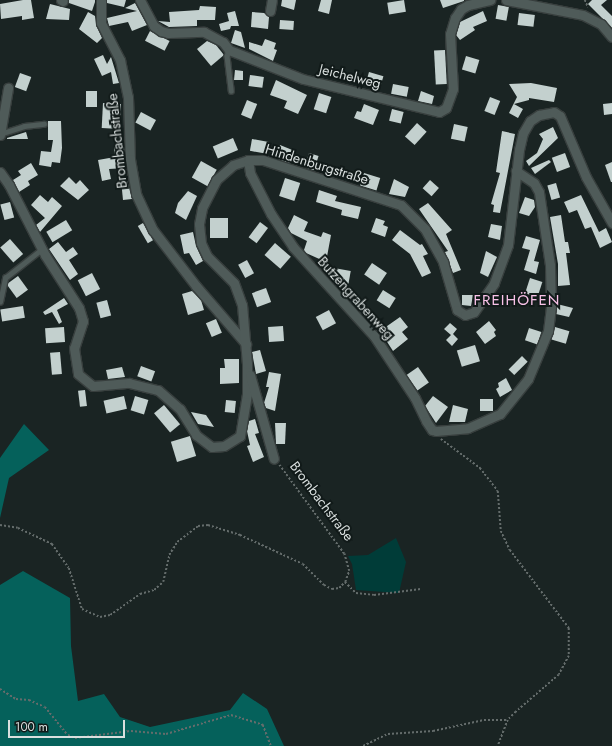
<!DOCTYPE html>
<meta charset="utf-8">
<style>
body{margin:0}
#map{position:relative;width:612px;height:746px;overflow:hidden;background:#1a2423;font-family:Jost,sans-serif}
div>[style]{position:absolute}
.green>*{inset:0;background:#003c38}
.forest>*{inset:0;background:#05615b}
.building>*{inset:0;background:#c3d0ce;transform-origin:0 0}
.path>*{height:1.5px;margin-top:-0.75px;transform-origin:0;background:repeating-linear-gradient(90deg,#646c6b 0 2px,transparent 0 4px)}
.roads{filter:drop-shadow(1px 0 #383f3e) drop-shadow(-1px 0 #383f3e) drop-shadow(0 1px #383f3e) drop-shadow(0 -1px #383f3e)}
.service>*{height:4.5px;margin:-2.25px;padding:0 2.25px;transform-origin:2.25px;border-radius:2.25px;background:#4f5b59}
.minor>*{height:9px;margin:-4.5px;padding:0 4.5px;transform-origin:4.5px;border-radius:4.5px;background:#4f5b59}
span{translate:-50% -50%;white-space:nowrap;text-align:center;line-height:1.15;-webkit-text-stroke:4px #111a19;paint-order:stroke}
.street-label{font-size:14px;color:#d9dfde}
.neighbourhood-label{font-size:15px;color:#f9c2e8;letter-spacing:1px}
.scale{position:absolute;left:8px;top:720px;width:117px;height:18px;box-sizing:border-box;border:2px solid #d9dfde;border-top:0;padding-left:5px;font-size:12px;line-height:14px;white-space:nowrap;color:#d9dfde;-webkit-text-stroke:3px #111a19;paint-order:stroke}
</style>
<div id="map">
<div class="green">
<div style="clip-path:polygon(396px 538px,406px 562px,399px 593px,356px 590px,352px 564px,348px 556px,368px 555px)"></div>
</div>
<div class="forest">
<div style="clip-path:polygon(24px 424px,49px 450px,9px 478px,0 518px,0 458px)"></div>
<div style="clip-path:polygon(23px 571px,70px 598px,71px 646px,78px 701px,104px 694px,120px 717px,150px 727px,230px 710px,243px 693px,267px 709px,284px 746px,0 746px,0 585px)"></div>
</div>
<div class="building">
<div style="clip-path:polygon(23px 0,31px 0,34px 18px,22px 20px,22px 16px,1px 19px,0 4px)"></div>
<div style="clip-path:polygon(69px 0,95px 0,95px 2px,92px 11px,69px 3px)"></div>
<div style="clip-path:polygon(107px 0,126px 0,124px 7px,107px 3px)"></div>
<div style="clip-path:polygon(282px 0,296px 0,294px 10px,281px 6px)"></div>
<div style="clip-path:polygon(321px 0,332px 0,329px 14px,318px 11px)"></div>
<div style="left:404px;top:0;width:12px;height:17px;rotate:81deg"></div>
<div style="clip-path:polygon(440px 0,464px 0,464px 1px,443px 8px)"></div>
<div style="clip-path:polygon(592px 0,607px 0,601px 5px,612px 16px,612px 28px,588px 4px)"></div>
<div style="clip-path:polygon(135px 3px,147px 25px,132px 31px,128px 22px,109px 26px,107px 18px,137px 11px,125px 8px)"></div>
<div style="clip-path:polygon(50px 4px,70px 9px,69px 20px,46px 19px)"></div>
<div style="left:498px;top:5px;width:11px;height:14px;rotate:10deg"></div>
<div style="clip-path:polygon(200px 6px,216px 7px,215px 20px,197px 20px,197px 26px,169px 27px,158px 21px,170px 22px,169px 12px,199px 10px)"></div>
<div style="clip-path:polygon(235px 11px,239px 26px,231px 26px,230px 29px,221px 31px,219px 24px,229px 21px,227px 13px)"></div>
<div style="clip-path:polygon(483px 11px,487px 21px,473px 27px,475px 30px,460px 40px,456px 35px,460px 22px)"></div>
<div style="clip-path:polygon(88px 12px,95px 16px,96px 25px,102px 38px,97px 43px,79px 29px)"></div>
<div style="clip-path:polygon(252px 12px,264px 13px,269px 17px,268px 29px,251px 27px)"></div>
<div style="left:519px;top:13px;width:16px;height:12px;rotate:7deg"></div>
<div style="left:280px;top:20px;width:14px;height:9px;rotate:4deg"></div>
<div style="clip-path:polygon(235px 30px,241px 32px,245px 48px,231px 43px)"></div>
<div style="left:150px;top:31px;width:22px;height:11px;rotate:27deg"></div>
<div style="clip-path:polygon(265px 39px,276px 43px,274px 49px,277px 50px,273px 61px,249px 49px,249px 42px,262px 46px)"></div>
<div style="clip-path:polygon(207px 41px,216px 45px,224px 55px,211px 66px,197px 49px)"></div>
<div style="left:445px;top:50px;width:34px;height:11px;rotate:87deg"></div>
<div style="clip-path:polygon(103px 55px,107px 64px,111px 57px,119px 83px,113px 84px,111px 72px,102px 76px,94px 59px)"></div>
<div style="left:466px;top:56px;width:14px;height:14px;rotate:17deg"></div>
<div style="clip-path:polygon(235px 70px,243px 71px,243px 80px,234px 80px)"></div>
<div style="left:369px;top:72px;width:15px;height:11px;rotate:16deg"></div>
<div style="left:20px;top:73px;width:12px;height:15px;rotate:20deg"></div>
<div style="left:250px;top:75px;width:14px;height:11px;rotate:8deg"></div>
<div style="clip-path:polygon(276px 80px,307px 95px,298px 114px,284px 108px,287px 101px,270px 95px)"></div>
<div style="clip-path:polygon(531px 83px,557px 88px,554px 102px,529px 98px,529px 100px,514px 104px,523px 109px,518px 118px,509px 113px,517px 97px,509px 84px)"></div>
<div style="left:393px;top:84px;width:16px;height:10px;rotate:11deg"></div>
<div style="left:86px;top:91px;width:11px;height:16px"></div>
<div style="clip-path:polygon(421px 91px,434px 96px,432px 104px,418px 101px)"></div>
<div style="left:319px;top:93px;width:13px;height:17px;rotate:18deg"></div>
<div style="left:490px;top:97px;width:11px;height:15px;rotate:22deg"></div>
<div style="left:247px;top:100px;width:11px;height:16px;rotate:22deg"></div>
<div style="left:103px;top:103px;width:18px;height:25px;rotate:3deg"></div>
<div style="clip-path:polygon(612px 103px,612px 114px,604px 115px,603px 104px)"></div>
<div style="clip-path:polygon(364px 104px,379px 110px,373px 125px,354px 118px,357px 111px,361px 112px)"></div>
<div style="left:392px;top:109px;width:12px;height:12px;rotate:14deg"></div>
<div style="left:141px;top:112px;width:17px;height:12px;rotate:28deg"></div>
<div style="clip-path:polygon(48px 121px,61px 121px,62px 148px,60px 163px,52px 162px,51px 167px,39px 165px,41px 151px,51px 152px,53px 140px,48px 140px)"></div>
<div style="left:417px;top:123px;width:13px;height:18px;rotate:42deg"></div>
<div style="left:454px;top:124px;width:14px;height:15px;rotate:12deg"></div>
<div style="clip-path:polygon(553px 127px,558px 138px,529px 166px,526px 161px,537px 153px,543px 139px,539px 134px)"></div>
<div style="clip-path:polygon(502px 131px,515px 134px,500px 213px,493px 212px,494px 205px,491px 204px,500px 173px,496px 172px)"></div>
<div style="clip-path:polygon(26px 132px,28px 139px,7px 139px,7px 138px)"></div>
<div style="left:233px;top:138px;width:13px;height:22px;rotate:67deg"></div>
<div style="left:252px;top:139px;width:17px;height:12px;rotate:10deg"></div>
<div style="left:280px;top:145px;width:16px;height:14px;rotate:22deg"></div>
<div style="clip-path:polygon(114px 147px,124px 147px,126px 168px,109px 169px,111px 179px,102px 181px,98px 160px,115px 157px)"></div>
<div style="left:309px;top:153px;width:10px;height:15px;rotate:17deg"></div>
<div style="left:565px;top:153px;width:15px;height:14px;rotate:70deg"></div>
<div style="clip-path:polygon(549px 160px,551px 162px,535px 174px,531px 168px)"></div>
<div style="left:201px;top:161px;width:18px;height:19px;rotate:29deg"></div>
<div style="clip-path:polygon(612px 162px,612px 182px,611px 182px,605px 165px)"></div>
<div style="clip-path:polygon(31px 163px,38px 175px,28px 181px,30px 185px,19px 192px,13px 180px,21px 175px,18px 171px)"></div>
<div style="left:364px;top:173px;width:17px;height:13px;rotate:17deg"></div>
<div style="clip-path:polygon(69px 177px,76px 184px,80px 180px,89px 190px,78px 200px,60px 186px)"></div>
<div style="left:285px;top:178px;width:16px;height:19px;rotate:18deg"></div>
<div style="clip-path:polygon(394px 179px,409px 187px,405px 197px,389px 194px)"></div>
<div style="clip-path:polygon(121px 180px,127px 180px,132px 199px,123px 200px)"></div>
<div style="left:430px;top:180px;width:12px;height:11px;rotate:42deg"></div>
<div style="left:556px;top:183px;width:15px;height:9px;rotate:74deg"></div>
<div style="clip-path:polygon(319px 190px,337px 196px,335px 201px,361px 207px,358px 219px,341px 215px,342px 210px,316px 202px)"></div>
<div style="clip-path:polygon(188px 191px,197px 196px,186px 220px,175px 213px,178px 203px)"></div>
<div style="clip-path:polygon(40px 195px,48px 202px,52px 197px,62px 206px,40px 232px,36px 225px,45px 218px,31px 205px)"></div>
<div style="clip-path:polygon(581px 195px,599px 232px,606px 228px,612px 242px,600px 248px,591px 227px,585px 229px,577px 210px,569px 213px,564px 202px)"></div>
<div style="clip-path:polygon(525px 197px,534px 200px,535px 207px,529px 216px,519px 213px)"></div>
<div style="left:10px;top:202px;width:16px;height:10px;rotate:75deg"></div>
<div style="clip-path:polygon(428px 203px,452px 230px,446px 234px,461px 270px,453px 273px,445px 252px,448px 251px,419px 209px)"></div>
<div style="clip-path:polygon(294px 215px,308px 222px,304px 231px,321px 237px,323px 232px,331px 235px,326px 262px,306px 253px,304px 250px,307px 241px,291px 233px,288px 228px)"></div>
<div style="clip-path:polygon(561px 215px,565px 242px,568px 242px,570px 253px,566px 253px,570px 285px,558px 286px,558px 264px,550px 217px)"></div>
<div style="left:228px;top:218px;width:20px;height:18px;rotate:90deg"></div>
<div style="clip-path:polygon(376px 218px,385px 221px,383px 225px,388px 227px,385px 237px,371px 232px)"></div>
<div style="left:66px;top:220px;width:12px;height:23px;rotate:59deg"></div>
<div style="left:260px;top:222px;width:10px;height:19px;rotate:37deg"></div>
<div style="left:143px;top:223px;width:20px;height:6px;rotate:60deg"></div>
<div style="clip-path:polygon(491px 224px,502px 226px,500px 240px,488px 237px)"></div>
<div style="clip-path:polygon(400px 230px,420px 245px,422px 244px,428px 254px,423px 256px,431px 273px,422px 277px,410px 254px,392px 240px)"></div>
<div style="clip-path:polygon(193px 232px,196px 246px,203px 261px,196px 265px,189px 253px,184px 254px,180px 235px)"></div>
<div style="clip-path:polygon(526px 236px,540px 240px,534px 261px,539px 262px,536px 274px,524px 270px,530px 250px,522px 248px)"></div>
<div style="left:10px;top:239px;width:20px;height:13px;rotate:49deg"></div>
<div style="clip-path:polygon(58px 242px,66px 252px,73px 247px,78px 254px,69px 260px,78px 274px,70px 280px,49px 249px)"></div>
<div style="left:275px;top:243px;width:21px;height:16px;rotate:41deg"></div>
<div style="clip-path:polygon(486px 251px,497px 257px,488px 277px,480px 273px)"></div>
<div style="left:247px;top:260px;width:15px;height:10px;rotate:62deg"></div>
<div style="left:372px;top:263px;width:18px;height:14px;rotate:34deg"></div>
<div style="left:334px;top:268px;width:17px;height:13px;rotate:10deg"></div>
<div style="left:92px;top:273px;width:18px;height:16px;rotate:63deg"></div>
<div style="left:18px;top:276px;width:17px;height:14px;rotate:54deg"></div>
<div style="left:530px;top:278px;width:13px;height:16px;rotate:18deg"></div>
<div style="left:266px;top:288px;width:15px;height:15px;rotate:70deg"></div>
<div style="left:383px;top:290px;width:15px;height:12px;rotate:32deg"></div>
<div style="clip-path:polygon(192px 291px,201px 300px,204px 310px,188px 315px,182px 294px)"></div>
<div style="clip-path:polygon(462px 295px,473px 295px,471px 306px,462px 305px)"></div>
<div style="clip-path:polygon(64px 298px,68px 304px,57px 310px,62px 322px,59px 324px,52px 312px,45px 315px,43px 312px)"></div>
<div style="left:107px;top:300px;width:16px;height:11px;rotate:75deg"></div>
<div style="clip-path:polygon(557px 304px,573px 308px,569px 317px,556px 314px)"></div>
<div style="left:23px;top:306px;width:12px;height:23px;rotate:81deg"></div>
<div style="left:329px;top:310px;width:15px;height:15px;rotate:62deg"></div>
<div style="clip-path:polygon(400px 317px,408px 327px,402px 332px,408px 339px,393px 351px,380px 331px)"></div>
<div style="left:216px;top:319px;width:15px;height:11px;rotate:67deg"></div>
<div style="clip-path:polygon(489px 321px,496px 330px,494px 332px,496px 336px,485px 344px,476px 332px)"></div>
<div style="clip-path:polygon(450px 323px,457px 329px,453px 334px,458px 339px,452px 346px,446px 340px,451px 335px,444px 329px)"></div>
<div style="left:283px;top:326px;width:15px;height:15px;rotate:86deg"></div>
<div style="left:64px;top:327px;width:15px;height:19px;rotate:86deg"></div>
<div style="left:555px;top:327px;width:15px;height:13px;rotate:16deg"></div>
<div style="left:529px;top:328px;width:13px;height:13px;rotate:18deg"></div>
<div style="left:475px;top:345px;width:17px;height:19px;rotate:73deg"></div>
<div style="clip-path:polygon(260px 350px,266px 371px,256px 374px,252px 352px)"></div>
<div style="left:60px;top:352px;width:22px;height:10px;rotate:85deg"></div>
<div style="left:522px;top:356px;width:8px;height:19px;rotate:45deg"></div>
<div style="clip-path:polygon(224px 359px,239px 359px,239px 383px,220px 384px,220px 368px,225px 368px)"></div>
<div style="left:141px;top:366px;width:15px;height:11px;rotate:20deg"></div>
<div style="clip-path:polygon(122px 367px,125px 377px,108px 379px,106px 370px)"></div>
<div style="left:418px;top:367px;width:19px;height:14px;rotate:55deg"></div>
<div style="clip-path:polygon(269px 372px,281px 374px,275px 411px,266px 408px,264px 403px,269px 387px,266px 387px)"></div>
<div style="clip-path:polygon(506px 378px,512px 390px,500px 397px,496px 389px,499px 387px,498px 383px)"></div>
<div style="left:85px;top:390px;width:16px;height:7px;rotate:83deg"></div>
<div style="left:124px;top:396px;width:13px;height:21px;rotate:77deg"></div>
<div style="left:135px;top:396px;width:14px;height:15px;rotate:17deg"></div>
<div style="clip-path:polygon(433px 396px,448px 407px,436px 423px,425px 406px)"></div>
<div style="left:493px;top:399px;width:12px;height:13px;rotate:90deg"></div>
<div style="left:226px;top:400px;width:10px;height:12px;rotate:6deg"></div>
<div style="left:164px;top:405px;width:25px;height:13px;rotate:50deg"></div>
<div style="clip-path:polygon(453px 405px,468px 409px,465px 422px,449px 422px)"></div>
<div style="clip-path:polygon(191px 412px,206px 415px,214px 427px,198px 424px)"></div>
<div style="clip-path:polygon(255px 419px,259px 433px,255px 434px,264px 457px,253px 462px,247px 446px,250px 445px,247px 431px,249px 421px)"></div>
<div style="clip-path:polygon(275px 423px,286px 423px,285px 444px,276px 444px)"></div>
<div style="left:190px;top:436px;width:21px;height:20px;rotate:73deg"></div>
</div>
<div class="path">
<div style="left:585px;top:0;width:8px;rotate:67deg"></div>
<div style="left:441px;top:439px;width:49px;rotate:36.6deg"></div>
<div style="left:480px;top:468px;width:29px;rotate:52deg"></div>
<div style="left:498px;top:491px;width:40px;rotate:85.7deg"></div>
<div style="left:501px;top:531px;width:21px;rotate:65deg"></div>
<div style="left:510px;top:550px;width:98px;rotate:52.9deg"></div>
<div style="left:569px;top:628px;width:28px;rotate:90deg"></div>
<div style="left:569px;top:656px;width:21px;rotate:118deg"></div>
<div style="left:559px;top:675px;width:57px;rotate:139.3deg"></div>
<div style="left:516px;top:712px;width:11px;rotate:135deg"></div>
<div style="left:508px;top:720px;width:28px;rotate:111deg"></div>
<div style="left:0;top:525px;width:18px;rotate:9deg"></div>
<div style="left:18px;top:528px;width:38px;rotate:25deg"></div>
<div style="left:52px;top:544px;width:29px;rotate:55deg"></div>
<div style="left:69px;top:568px;width:43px;rotate:72.4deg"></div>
<div style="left:82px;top:609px;width:20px;rotate:24deg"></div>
<div style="left:100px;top:617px;width:10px;rotate:-11deg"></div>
<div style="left:110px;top:615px;width:37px;rotate:-35deg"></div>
<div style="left:140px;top:594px;width:15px;rotate:-16deg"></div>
<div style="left:154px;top:590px;width:12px;rotate:-42deg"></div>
<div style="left:163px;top:582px;width:28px;rotate:-77deg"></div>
<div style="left:169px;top:555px;width:15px;rotate:-58deg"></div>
<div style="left:177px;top:542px;width:26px;rotate:-37deg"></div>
<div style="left:198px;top:526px;width:10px;rotate:-6deg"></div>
<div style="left:208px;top:525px;width:34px;rotate:17deg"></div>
<div style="left:240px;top:535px;width:69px;rotate:24.7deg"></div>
<div style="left:303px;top:564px;width:30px;rotate:45deg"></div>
<div style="left:324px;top:585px;width:9px;rotate:27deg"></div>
<div style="left:332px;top:589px;width:7px;rotate:-8deg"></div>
<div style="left:339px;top:588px;width:8px;rotate:-45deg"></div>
<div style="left:345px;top:582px;width:12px;rotate:-70deg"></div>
<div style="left:349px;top:571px;width:18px;rotate:-106deg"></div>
<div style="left:344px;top:554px;width:110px;rotate:-126.1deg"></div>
<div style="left:345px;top:582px;width:16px;rotate:45deg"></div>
<div style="left:356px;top:593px;width:18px;rotate:6deg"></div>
<div style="left:374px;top:595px;width:47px;rotate:-7.3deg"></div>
<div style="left:0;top:689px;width:19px;rotate:32deg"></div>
<div style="left:16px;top:699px;width:13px;rotate:4deg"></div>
<div style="left:29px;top:700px;width:17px;rotate:24deg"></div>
<div style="left:45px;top:707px;width:36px;rotate:51deg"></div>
<div style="left:68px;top:735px;width:8px;rotate:23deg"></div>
<div style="left:75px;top:738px;width:56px;rotate:-7.1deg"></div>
<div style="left:131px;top:731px;width:35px;rotate:5deg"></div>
<div style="left:166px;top:734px;width:68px;rotate:-16.3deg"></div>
<div style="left:231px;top:715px;width:34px;rotate:17deg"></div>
<div style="left:263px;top:725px;width:22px;rotate:69deg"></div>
<div style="left:363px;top:746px;width:28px;rotate:-26deg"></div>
<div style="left:388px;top:734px;width:45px;rotate:-3.8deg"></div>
<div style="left:433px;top:731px;width:52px;rotate:-12.2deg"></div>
<div style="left:484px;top:720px;width:24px"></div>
</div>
<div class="roads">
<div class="service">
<div style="left:229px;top:50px;width:6px;rotate:108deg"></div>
<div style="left:227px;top:56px;width:35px;rotate:83deg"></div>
<div style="left:0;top:134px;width:25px;rotate:-18deg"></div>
<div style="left:24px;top:126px;width:20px;rotate:-6deg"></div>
<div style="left:0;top:302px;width:25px;rotate:-78deg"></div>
<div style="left:5px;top:278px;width:47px;rotate:-38.1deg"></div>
</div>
<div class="minor">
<div style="left:61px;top:0;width:2px;rotate:27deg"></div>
<div style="left:101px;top:0;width:23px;rotate:90deg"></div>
<div style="left:101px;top:23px;width:42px;rotate:62.8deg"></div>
<div style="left:120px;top:60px;width:38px;rotate:78deg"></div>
<div style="left:128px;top:97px;width:62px;rotate:88.2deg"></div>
<div style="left:130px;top:159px;width:36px;rotate:80deg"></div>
<div style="left:136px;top:194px;width:40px;rotate:65deg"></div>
<div style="left:153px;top:230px;width:71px;rotate:52.5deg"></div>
<div style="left:196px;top:286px;width:77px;rotate:49.2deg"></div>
<div style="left:140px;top:0;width:30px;rotate:62deg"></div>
<div style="left:154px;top:26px;width:9px;rotate:36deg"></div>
<div style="left:161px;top:31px;width:7px;rotate:16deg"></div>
<div style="left:168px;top:33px;width:36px;rotate:-2deg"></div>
<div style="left:204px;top:32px;width:21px;rotate:28deg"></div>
<div style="left:223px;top:42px;width:10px;rotate:53deg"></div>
<div style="left:229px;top:50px;width:79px;rotate:21.4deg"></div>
<div style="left:303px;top:79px;width:140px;rotate:13.6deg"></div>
<div style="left:439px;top:112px;width:8px;rotate:-30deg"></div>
<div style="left:446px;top:108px;width:20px;rotate:-70deg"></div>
<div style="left:453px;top:89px;width:55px;rotate:-93.1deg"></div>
<div style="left:450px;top:34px;width:17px;rotate:-73deg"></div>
<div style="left:455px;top:18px;width:11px;rotate:-56deg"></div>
<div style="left:461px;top:9px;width:8px;rotate:-30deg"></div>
<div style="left:468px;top:5px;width:23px;rotate:-13deg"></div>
<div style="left:506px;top:0;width:78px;rotate:11deg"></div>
<div style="left:583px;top:15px;width:20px;rotate:27deg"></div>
<div style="left:601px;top:24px;width:17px;rotate:50deg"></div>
<div style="left:270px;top:11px;width:11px;rotate:-80deg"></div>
<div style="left:0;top:135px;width:48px;rotate:-80.3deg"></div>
<div style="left:248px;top:160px;width:13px;rotate:81deg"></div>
<div style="left:250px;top:173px;width:46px;rotate:62.9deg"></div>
<div style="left:271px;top:214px;width:40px;rotate:56deg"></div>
<div style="left:293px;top:247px;width:120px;rotate:47.7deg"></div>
<div style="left:374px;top:336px;width:74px;rotate:56.5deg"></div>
<div style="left:415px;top:398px;width:25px;rotate:64deg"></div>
<div style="left:426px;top:421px;width:11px;rotate:56deg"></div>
<div style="left:432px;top:430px;width:4px;rotate:14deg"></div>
<div style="left:436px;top:431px;width:32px;rotate:-5deg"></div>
<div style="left:468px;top:428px;width:35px;rotate:-24deg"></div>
<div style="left:500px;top:414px;width:45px;rotate:-51.3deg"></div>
<div style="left:528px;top:379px;width:52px;rotate:-67.4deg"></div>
<div style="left:548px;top:331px;width:25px;rotate:-83deg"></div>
<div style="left:551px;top:306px;width:41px;rotate:-91.4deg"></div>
<div style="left:550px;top:265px;width:74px;rotate:-98.6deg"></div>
<div style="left:539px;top:192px;width:10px;rotate:-119deg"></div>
<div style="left:534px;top:183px;width:22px;rotate:-146deg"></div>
<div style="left:0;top:172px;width:16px;rotate:55deg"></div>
<div style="left:9px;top:185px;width:79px;rotate:62.8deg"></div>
<div style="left:45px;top:255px;width:63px;rotate:57.3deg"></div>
<div style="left:79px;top:308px;width:14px;rotate:73deg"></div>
<div style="left:83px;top:321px;width:28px;rotate:108deg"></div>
<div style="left:74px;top:348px;width:26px;rotate:81deg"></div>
<div style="left:78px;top:374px;width:19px;rotate:39deg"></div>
<div style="left:93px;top:386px;width:36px;rotate:-5deg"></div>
<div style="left:129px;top:383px;width:30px;rotate:14deg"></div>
<div style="left:158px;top:390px;width:29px;rotate:41deg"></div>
<div style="left:180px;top:409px;width:31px;rotate:58deg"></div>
<div style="left:196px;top:435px;width:20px;rotate:37deg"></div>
<div style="left:212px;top:447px;width:12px;rotate:-5deg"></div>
<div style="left:224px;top:446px;width:19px;rotate:-32deg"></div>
<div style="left:240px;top:436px;width:43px;rotate:-80.5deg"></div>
<div style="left:247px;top:394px;width:30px;rotate:-90deg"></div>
<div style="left:247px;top:364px;width:59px;rotate:-94.8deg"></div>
<div style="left:242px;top:305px;width:23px;rotate:-110deg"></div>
<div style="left:234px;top:283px;width:38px;rotate:-135deg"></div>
<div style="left:207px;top:256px;width:14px;rotate:-115deg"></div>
<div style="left:201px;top:243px;width:19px;rotate:-96deg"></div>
<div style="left:199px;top:224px;width:16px;rotate:-79deg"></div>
<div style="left:202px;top:208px;width:31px;rotate:-63deg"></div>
<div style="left:216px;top:180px;width:23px;rotate:-41deg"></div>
<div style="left:233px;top:165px;width:16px;rotate:-18deg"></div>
<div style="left:248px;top:160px;width:15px"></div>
<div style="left:263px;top:160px;width:145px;rotate:18.1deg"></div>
<div style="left:401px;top:205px;width:34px;rotate:45deg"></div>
<div style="left:425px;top:229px;width:38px;rotate:61deg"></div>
<div style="left:443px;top:262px;width:50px;rotate:73.7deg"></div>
<div style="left:457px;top:310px;width:9px;rotate:32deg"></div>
<div style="left:465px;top:315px;width:9px;rotate:-18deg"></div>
<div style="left:474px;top:312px;width:35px;rotate:-55deg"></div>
<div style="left:494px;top:283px;width:40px;rotate:-69.8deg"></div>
<div style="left:508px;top:245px;width:96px;rotate:-83.4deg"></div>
<div style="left:519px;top:150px;width:17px;rotate:-77deg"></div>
<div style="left:523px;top:133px;width:14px;rotate:-60deg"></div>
<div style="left:530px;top:121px;width:11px;rotate:-34deg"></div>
<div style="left:539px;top:115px;width:15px;rotate:-11deg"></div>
<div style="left:554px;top:112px;width:7px;rotate:34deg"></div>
<div style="left:560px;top:116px;width:66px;rotate:66.9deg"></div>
<div style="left:586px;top:177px;width:53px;rotate:60.5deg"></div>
<div style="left:250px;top:375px;width:87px;rotate:74.1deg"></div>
</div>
</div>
<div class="street-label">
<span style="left:350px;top:76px;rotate:14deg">Jeichelweg</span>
<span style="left:117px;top:141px;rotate:-96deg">Brombachstraße</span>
<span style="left:317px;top:164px;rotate:17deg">Hindenburgstraße</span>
<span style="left:356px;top:298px;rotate:48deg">Butzengrabenweg</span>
<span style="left:322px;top:501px;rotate:53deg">Brombachstraße</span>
</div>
<div class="neighbourhood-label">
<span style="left:517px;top:301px">FREIHÖFEN</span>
</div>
<div class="scale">100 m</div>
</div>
